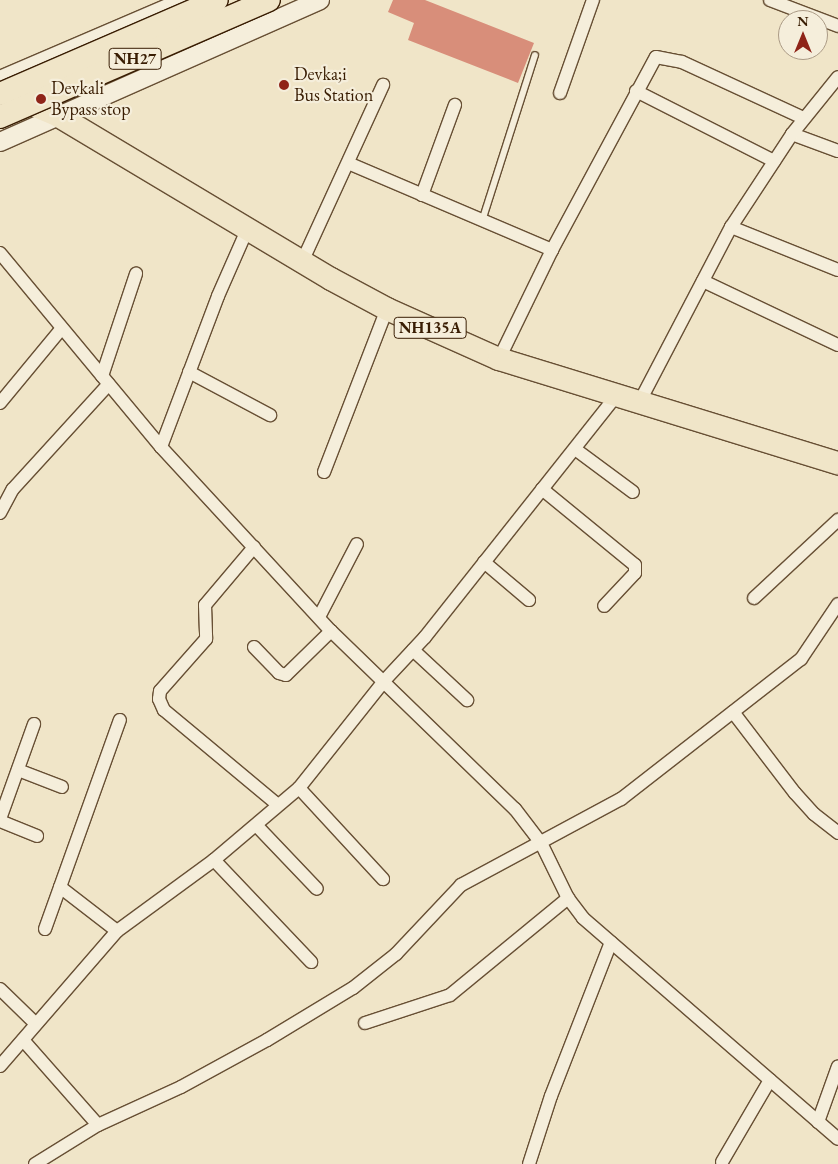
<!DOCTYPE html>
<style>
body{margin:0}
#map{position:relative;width:838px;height:1164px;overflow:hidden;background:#f0e5c8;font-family:"EB Garamond",serif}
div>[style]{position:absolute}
.building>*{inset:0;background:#d88e7a}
.roads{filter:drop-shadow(1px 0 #674f34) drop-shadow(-1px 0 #674f34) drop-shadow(0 1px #674f34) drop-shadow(0 -1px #674f34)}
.lane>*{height:6px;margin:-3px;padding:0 3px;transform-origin:3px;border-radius:3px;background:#f5eedb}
.street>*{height:12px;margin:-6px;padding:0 6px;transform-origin:6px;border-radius:6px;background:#f5eedb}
.secondary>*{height:18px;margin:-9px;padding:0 9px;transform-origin:9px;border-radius:9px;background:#f5eedb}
.highway>*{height:22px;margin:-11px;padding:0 11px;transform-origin:11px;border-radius:11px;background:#f0e5c8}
.bridges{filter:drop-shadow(1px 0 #391d03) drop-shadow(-1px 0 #391d03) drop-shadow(0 1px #391d03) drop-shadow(0 -1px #391d03)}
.highway-bridge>*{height:22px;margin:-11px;padding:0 11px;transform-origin:11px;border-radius:11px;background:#f0e5c8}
.dots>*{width:14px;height:14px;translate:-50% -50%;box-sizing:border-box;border:2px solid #f5eedb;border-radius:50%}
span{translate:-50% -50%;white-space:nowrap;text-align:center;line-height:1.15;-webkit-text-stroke:4.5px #f5eedb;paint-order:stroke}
.shield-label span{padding:1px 4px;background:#f5eedb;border:1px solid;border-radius:4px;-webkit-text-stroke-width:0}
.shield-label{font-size:16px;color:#391d03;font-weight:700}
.poi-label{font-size:18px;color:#391d03}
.left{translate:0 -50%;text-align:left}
.north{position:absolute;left:778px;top:10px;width:50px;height:50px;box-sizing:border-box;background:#f5eedb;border:1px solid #aa9a85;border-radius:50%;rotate:0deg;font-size:14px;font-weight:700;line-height:20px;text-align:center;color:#391d03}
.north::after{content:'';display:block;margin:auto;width:18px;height:22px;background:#8f2418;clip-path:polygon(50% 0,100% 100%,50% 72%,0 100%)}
</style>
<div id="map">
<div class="building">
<div style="clip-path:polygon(393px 0,425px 0,534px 43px,518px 83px,408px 40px,414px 23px,388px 12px)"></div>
</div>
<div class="roads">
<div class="lane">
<div style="left:482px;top:221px;width:174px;rotate:-72.3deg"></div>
</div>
<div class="street">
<div style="left:770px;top:0;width:73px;rotate:20.9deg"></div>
<div style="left:636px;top:91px;width:155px;rotate:26.9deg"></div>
<div style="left:560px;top:93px;width:99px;rotate:-70.5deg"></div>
<div style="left:792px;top:134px;width:49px;rotate:20.3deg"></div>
<div style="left:348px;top:163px;width:222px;rotate:23.1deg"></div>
<div style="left:422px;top:195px;width:96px;rotate:-69.9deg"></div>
<div style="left:731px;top:227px;width:115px;rotate:21.9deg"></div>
<div style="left:0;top:253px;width:252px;rotate:50.3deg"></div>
<div style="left:161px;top:447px;width:251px;rotate:47.3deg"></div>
<div style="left:331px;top:631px;width:256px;rotate:44.1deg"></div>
<div style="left:515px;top:809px;width:43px;rotate:52.6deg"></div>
<div style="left:541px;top:843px;width:61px;rotate:63.9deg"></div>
<div style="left:568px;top:898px;width:25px;rotate:53deg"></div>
<div style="left:583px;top:918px;width:337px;rotate:40.9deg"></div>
<div style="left:302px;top:262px;width:195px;rotate:-65.4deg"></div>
<div style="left:703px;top:281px;width:149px;rotate:25.4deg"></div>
<div style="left:499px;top:359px;width:121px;rotate:-64.1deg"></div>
<div style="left:552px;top:250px;width:219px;rotate:-61.7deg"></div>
<div style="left:656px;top:57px;width:26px;rotate:11deg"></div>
<div style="left:682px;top:62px;width:133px;rotate:24.8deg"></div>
<div style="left:189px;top:372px;width:92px;rotate:28deg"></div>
<div style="left:102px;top:376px;width:108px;rotate:-71.6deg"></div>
<div style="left:0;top:403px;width:97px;rotate:-50.4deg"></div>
<div style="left:639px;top:403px;width:199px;rotate:-62.4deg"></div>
<div style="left:731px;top:227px;width:111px;rotate:-56.7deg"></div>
<div style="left:792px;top:134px;width:73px;rotate:-51.1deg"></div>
<div style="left:161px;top:447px;width:161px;rotate:-69.3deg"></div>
<div style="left:218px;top:296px;width:72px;rotate:-66.3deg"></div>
<div style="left:575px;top:449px;width:72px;rotate:36.6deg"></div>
<div style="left:324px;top:472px;width:175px;rotate:-68.9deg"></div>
<div style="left:542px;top:489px;width:120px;rotate:39.3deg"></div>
<div style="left:635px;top:565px;width:8px;rotate:90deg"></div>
<div style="left:635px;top:573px;width:45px;rotate:133.2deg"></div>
<div style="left:0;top:513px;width:27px;rotate:-62deg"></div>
<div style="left:13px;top:489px;width:142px;rotate:-47.6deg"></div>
<div style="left:254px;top:547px;width:76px;rotate:130.2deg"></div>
<div style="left:205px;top:605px;width:34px;rotate:88deg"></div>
<div style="left:206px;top:639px;width:69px;rotate:131.5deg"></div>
<div style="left:160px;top:691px;width:8px;rotate:97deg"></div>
<div style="left:159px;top:699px;width:12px;rotate:66deg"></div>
<div style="left:164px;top:710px;width:148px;rotate:39.8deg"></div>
<div style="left:484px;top:562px;width:59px;rotate:40.2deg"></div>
<div style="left:754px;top:598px;width:115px;rotate:-42.9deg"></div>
<div style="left:319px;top:617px;width:82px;rotate:-62.5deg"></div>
<div style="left:254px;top:647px;width:36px;rotate:46deg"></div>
<div style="left:279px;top:673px;width:7px;rotate:16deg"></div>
<div style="left:286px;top:675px;width:63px;rotate:-44.4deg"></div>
<div style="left:413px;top:650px;width:74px;rotate:42.8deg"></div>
<div style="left:733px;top:712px;width:102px;rotate:52.6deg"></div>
<div style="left:795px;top:793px;width:28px;rotate:48deg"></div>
<div style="left:814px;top:814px;width:31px;rotate:38deg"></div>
<div style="left:18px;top:770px;width:47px;rotate:21.1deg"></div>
<div style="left:299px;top:788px;width:124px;rotate:47.3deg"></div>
<div style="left:0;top:819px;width:101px;rotate:-70.3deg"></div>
<div style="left:0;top:821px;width:40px;rotate:22deg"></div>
<div style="left:256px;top:825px;width:88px;rotate:46.4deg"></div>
<div style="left:214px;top:860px;width:141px;rotate:46.4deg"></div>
<div style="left:60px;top:887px;width:72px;rotate:37.7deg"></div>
<div style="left:45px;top:929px;width:222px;rotate:-70.3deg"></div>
<div style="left:0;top:989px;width:50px;rotate:44.2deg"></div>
<div style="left:365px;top:1023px;width:89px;rotate:-18.2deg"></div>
<div style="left:450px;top:995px;width:153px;rotate:-39.4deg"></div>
<div style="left:23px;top:1040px;width:113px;rotate:48.6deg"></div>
<div style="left:0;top:1066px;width:179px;rotate:-49.1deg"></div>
<div style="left:117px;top:931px;width:120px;rotate:-36.2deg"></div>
<div style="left:214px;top:860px;width:111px;rotate:-40.3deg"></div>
<div style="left:299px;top:788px;width:137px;rotate:-51.5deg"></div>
<div style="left:384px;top:681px;width:60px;rotate:-47deg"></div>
<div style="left:425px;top:637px;width:309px;rotate:-51.6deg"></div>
<div style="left:818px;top:1122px;width:59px;rotate:-70.3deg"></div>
<div style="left:722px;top:1162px;width:95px;rotate:-59.7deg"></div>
<div style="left:35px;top:1164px;width:74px;rotate:-31.8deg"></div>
<div style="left:98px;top:1125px;width:91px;rotate:-24.6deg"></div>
<div style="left:181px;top:1087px;width:98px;rotate:-28.7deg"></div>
<div style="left:267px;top:1040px;width:100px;rotate:-31.2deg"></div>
<div style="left:353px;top:988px;width:55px;rotate:-38.3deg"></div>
<div style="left:396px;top:954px;width:95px;rotate:-46.7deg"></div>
<div style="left:461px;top:885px;width:182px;rotate:-28.3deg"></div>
<div style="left:621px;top:799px;width:228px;rotate:-37.9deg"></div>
<div style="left:801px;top:659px;width:66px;rotate:-56.1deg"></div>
<div style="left:529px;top:1164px;width:71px;rotate:-72.1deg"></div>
<div style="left:551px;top:1096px;width:165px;rotate:-68.7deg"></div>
</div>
<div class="secondary">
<div style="left:0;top:80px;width:203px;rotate:-23.2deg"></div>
<div style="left:0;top:142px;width:350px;rotate:-23.9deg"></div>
</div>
<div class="highway">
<div style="left:17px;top:98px;width:43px;rotate:23deg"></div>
<div style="left:57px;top:115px;width:319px;rotate:30.9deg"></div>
<div style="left:331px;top:279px;width:64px;rotate:28.2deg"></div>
<div style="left:387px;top:309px;width:123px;rotate:24.1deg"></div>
<div style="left:499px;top:359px;width:355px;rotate:17.1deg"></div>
</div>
</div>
<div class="bridges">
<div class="highway-bridge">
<div style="left:0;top:94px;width:236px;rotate:-23.4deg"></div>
<div style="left:0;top:117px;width:293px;rotate:-23.5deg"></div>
</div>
</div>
<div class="dots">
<div style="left:284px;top:85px;background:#8f2418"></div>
<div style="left:41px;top:99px;background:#8f2418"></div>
</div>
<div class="shield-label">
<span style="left:135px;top:59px">NH27</span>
<span style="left:430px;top:328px">NH135A</span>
</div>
<div class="poi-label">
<span class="left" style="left:294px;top:85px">Devka;i<br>Bus Station</span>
<span class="left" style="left:51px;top:99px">Devkali<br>Bypass stop</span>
</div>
<div class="north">N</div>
</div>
